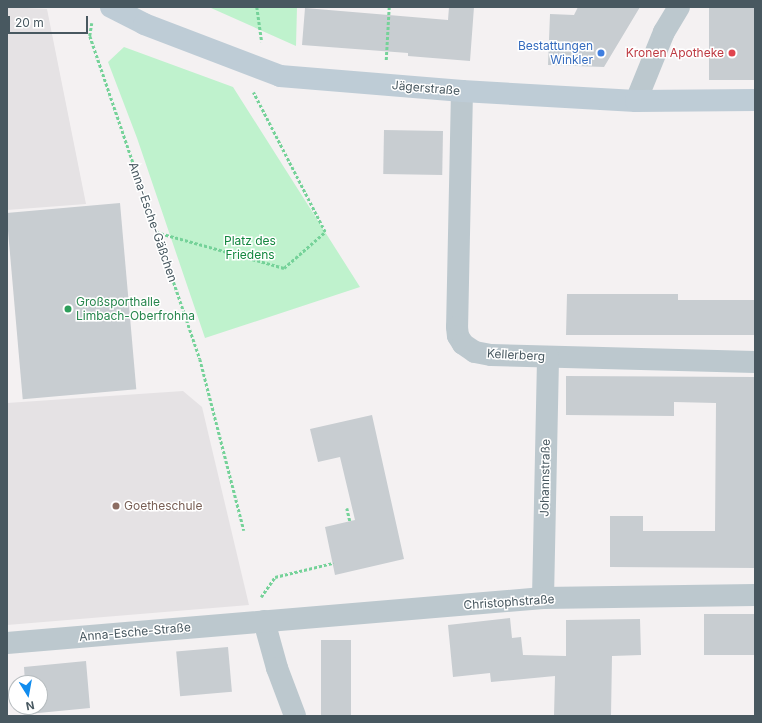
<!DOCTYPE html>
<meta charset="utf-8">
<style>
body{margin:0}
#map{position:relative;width:762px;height:723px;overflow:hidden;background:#f4f1f2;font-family:Inter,sans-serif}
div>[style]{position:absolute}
.education>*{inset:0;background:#e5e2e4}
.green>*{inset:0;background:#bff2cd}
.building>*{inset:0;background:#c8cdd1;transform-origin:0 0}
.path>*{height:2.5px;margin-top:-1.25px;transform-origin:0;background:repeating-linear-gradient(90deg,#75d299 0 3px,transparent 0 5px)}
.street>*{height:22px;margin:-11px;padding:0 11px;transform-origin:11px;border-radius:11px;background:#bcc8ce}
.secondary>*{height:22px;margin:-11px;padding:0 11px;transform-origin:11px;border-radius:11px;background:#beccd6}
.dots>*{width:11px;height:11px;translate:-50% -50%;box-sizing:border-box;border:2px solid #fff;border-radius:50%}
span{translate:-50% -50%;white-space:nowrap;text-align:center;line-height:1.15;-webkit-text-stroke:3px #fff;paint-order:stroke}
.shop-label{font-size:12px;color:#366cbe}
.right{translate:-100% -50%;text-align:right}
.health-label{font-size:12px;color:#be3a42}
.street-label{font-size:12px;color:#485860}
.park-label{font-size:12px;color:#13873f}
.leisure-label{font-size:12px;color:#27864d}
.left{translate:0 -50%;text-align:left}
.education-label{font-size:12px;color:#785e54}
.frame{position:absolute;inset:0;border:8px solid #485860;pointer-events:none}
.north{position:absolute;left:8px;top:675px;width:40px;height:40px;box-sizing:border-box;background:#fff;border:1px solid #b6bcbf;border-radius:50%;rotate:169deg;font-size:11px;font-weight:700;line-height:16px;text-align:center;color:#485860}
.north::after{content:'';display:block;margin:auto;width:14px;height:18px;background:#118cee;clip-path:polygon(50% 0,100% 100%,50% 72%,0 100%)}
.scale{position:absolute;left:8px;top:16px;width:80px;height:18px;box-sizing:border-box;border:2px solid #485860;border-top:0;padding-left:5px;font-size:12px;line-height:14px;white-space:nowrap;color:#485860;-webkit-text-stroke:3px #fff;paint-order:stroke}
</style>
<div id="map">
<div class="education">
<div style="clip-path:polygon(7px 7px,47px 9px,86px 204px,7px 210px)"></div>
<div style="clip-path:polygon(183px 391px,202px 407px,249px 605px,7px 625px,7px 403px)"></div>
</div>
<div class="green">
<div style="clip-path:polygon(208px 7px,297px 7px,296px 46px,211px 8px)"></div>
<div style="clip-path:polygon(124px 47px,233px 87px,360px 287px,205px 338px,137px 138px,108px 62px)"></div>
</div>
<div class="building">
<div style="clip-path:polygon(449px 7px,474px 7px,470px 61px,408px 56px,408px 53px,302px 45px,305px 8px,448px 20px)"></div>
<div style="clip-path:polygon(578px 7px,640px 7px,604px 67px,548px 65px,550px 14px,574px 15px)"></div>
<div style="left:755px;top:8px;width:72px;height:46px;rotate:90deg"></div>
<div style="left:384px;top:130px;width:59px;height:44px;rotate:1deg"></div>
<div style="left:120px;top:203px;width:187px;height:114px;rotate:85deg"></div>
<div style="clip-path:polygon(567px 294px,678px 294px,678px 300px,755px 300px,755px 335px,566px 335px)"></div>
<div style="clip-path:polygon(566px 376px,755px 377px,755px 568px,610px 567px,610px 516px,643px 516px,643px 531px,715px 531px,716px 403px,674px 402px,674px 416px,566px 415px)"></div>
<div style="clip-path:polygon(372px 415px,404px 559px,335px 575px,325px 527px,355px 520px,340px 457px,318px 462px,310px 429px)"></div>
<div style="left:704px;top:614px;width:51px;height:41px"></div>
<div style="clip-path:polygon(510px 618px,512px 638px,521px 637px,523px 655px,566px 656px,566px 620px,640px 619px,641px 655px,612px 656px,611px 716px,554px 716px,555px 676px,491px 682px,490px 673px,453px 677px,448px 625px)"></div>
<div style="left:321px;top:640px;width:30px;height:76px"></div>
<div style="left:228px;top:647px;width:45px;height:52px;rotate:85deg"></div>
<div style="clip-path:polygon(86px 661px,90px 708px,28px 714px,27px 707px,40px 707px,40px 683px,25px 683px,24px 667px)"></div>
</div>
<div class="path">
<div style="left:257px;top:7px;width:35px;rotate:82deg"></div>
<div style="left:92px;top:23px;width:13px;rotate:99deg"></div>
<div style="left:90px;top:36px;width:341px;rotate:71.2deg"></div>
<div style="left:200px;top:359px;width:177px;rotate:75.6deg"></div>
<div style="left:386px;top:60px;width:53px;rotate:-86.8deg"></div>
<div style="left:156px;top:232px;width:133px;rotate:15.7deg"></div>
<div style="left:284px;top:268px;width:55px;rotate:-41.3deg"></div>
<div style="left:325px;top:232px;width:157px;rotate:-117.2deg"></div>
<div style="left:347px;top:508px;width:13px;rotate:77deg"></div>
<div style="left:261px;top:597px;width:24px;rotate:-55deg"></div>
<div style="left:275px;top:577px;width:60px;rotate:-13.6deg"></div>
</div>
<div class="street">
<div style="left:462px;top:91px;width:236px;rotate:91.2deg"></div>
<div style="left:457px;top:327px;width:9px;rotate:84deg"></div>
<div style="left:458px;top:336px;width:9px;rotate:58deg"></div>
<div style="left:463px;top:344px;width:14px;rotate:34deg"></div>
<div style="left:475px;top:352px;width:16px;rotate:11deg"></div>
<div style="left:491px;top:355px;width:264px;rotate:1.5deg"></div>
<div style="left:636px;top:101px;width:74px;rotate:-67.9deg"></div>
<div style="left:664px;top:32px;width:29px;rotate:-59deg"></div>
<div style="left:543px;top:598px;width:241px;rotate:-88.8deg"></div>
<div style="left:264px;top:621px;width:49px;rotate:74.5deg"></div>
<div style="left:277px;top:668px;width:51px;rotate:69.4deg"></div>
<div style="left:7px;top:643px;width:538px;rotate:-4.8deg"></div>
<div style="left:543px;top:598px;width:212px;rotate:-0.8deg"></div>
</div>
<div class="secondary">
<div style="left:111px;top:7px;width:37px;rotate:27deg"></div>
<div style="left:144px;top:24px;width:146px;rotate:20.9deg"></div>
<div style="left:280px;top:76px;width:183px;rotate:4.7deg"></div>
<div style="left:462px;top:91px;width:174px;rotate:3.3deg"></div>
<div style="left:636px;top:101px;width:119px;rotate:-0.5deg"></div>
</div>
<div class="dots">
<div style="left:601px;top:53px;background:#3f7fe0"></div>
<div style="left:732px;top:53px;background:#e0444e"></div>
<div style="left:68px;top:309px;background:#2e9e5b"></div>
<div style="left:116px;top:506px;background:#8d6e63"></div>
</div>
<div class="shop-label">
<span class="right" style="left:593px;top:53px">Bestattungen<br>Winkler</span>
</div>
<div class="health-label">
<span class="right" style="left:724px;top:53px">Kronen Apotheke</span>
</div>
<div class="street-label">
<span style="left:426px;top:88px;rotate:5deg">Jägerstraße</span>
<span style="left:153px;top:222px;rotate:71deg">Anna-Esche-Gäßchen</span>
<span style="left:516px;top:355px;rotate:3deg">Kellerberg</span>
<span style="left:545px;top:478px;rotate:-89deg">Johannstraße</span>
<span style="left:509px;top:602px;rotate:-4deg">Christophstraße</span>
<span style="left:135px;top:632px;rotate:-5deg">Anna-Esche-Straße</span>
</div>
<div class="park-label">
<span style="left:250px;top:248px">Platz des<br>Friedens</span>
</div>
<div class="leisure-label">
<span class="left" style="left:76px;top:309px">Großsporthalle<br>Limbach-Oberfrohna</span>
</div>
<div class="education-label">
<span class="left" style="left:124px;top:506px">Goetheschule</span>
</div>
<div class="frame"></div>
<div class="north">N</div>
<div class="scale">20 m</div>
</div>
